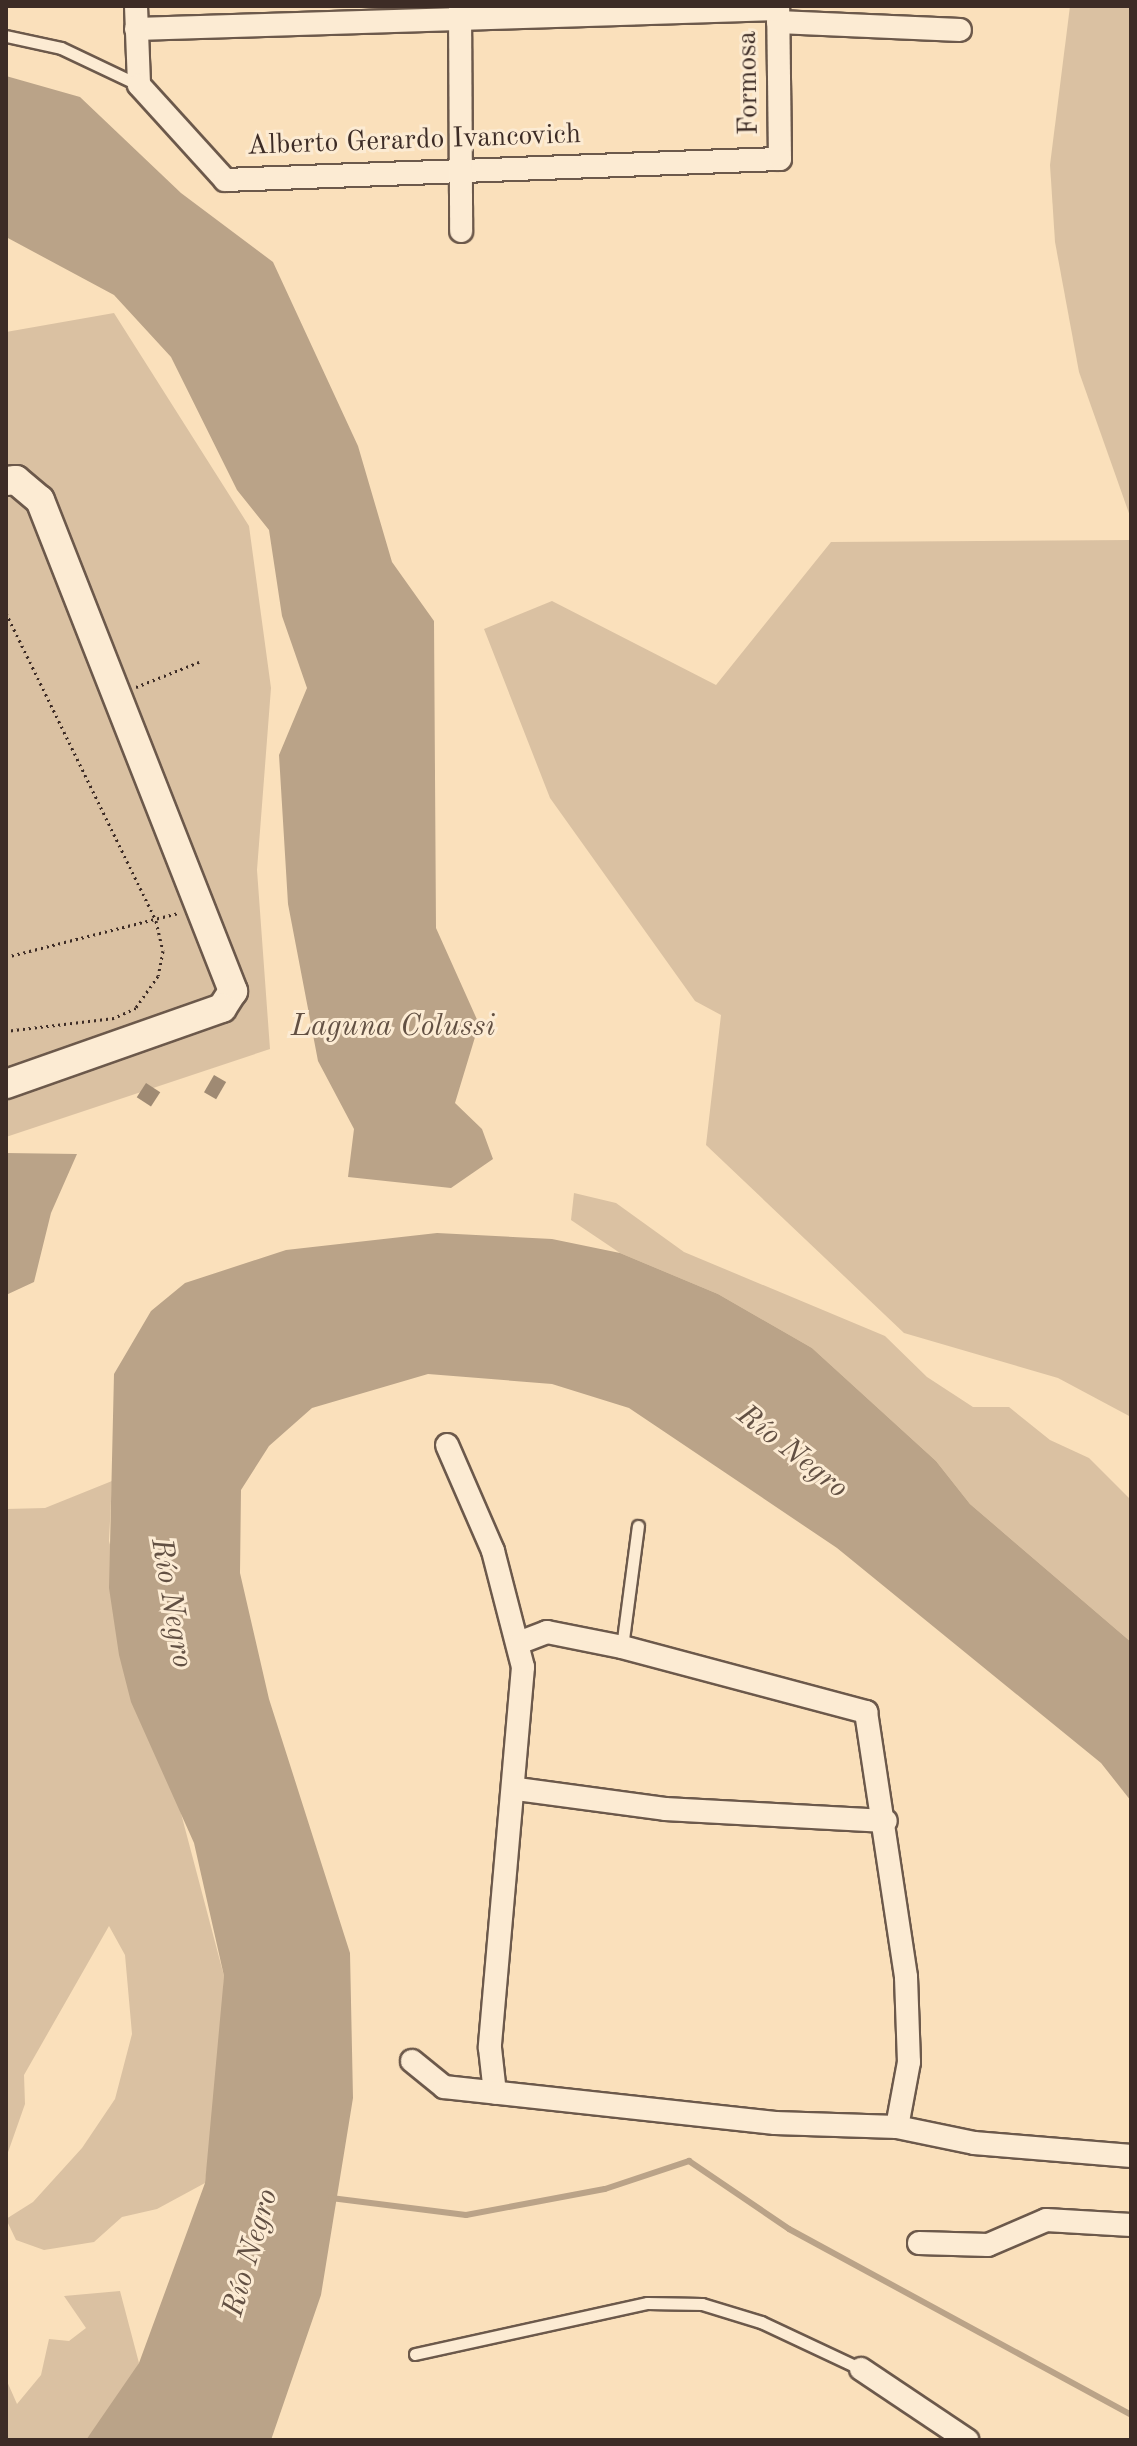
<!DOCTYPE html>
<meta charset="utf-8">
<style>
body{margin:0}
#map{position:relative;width:1137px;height:2446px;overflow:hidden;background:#fae0bb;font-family:"Old Standard TT",serif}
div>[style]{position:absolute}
.green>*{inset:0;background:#dac1a2}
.water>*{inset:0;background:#baa388}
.stream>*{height:6px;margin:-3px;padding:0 3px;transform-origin:3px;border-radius:3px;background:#baa388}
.building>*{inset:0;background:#9f8a73;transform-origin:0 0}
.path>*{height:3px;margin-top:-1.5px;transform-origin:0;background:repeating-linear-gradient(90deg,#3d2c26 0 2px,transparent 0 6px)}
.roads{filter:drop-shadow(2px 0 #6c594b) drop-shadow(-2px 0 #6c594b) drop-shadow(0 2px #6c594b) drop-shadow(0 -2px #6c594b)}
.service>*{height:11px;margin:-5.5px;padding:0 5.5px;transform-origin:5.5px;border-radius:5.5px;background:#fcebd3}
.minor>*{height:22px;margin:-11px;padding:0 11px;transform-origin:11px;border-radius:11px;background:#fcebd3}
.tertiary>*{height:28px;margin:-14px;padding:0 14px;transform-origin:14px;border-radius:14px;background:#fcebd3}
span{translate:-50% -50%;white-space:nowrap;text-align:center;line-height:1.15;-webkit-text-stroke:6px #fcebd3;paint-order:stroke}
.street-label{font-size:28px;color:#3d2c26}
.water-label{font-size:30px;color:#625043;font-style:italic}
.frame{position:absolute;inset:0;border:8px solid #3d2c26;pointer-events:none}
</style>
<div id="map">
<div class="green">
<div style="clip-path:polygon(1070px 6px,1131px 6px,1131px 519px,1079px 372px,1055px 242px,1050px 165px)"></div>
<div style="clip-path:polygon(114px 313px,249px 526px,271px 688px,257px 870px,270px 1049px,6px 1137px,6px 332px)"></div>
<div style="clip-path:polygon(1131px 540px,1131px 1417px,1058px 1378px,904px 1333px,706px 1145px,721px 1015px,695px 1001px,550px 798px,484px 629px,552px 601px,716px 685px,831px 542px)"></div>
<div style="clip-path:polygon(574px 1193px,616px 1203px,684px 1252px,885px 1336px,927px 1377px,973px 1407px,1009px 1407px,1050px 1440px,1089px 1458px,1131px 1500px,1131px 1642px,970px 1504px,936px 1461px,812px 1348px,718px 1294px,620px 1253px,571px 1220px)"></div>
<div style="clip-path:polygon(112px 1481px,109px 1541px,224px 1976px,221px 2063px,205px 2183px,157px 2209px,122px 2217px,94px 2242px,44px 2250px,16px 2240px,6px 2219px,33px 2202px,82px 2148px,115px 2099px,132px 2034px,125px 1955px,109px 1926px,24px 2075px,25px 2104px,6px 2158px,6px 1509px,45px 1508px)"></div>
<div style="clip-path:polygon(120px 2291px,139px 2363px,125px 2390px,86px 2440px,6px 2440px,6px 2379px,17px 2404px,41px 2375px,49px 2339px,69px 2341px,86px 2328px,64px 2296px)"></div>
</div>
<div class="water">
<div style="clip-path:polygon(6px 76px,80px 97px,181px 193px,273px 262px,358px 446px,392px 562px,434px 621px,436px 928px,479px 1024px,455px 1103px,482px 1129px,493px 1159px,451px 1188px,348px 1177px,354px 1129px,318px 1061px,288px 904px,279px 755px,307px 688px,282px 616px,269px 530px,237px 490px,171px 357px,114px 295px,6px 237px)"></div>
<div style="clip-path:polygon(6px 1153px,77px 1154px,51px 1213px,34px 1282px,6px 1295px)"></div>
<div style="clip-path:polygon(437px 1233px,552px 1239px,620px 1253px,718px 1294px,812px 1348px,936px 1461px,970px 1504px,1131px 1642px,1131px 1801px,1101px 1763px,837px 1548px,629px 1408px,552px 1384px,428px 1374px,312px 1408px,269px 1446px,241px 1490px,240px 1573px,269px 1699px,350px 1953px,353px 2098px,321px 2295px,271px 2440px,86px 2440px,139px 2363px,205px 2183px,224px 1976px,194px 1843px,131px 1702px,119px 1655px,109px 1588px,114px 1374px,151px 1311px,185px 1283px,286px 1250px)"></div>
</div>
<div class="stream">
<div style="left:331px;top:2198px;width:136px;rotate:7.2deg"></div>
<div style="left:466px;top:2215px;width:141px;rotate:-10.6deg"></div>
<div style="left:605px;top:2189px;width:89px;rotate:-18.4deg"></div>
<div style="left:689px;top:2161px;width:121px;rotate:34.2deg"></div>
<div style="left:789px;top:2229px;width:389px;rotate:28.5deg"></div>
</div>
<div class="building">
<div style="left:214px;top:1075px;width:14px;height:20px;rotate:30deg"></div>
<div style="left:146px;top:1083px;width:17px;height:17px;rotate:33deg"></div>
</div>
<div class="path">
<div style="left:6px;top:613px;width:343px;rotate:64deg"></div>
<div style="left:156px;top:921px;width:31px;rotate:77deg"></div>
<div style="left:163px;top:951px;width:25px;rotate:101deg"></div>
<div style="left:158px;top:976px;width:39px;rotate:125deg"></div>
<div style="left:136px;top:1008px;width:24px;rotate:156deg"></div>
<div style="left:114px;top:1018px;width:109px;rotate:173.1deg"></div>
<div style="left:136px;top:687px;width:68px;rotate:-21.6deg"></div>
<div style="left:6px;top:957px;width:178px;rotate:-14.3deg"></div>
</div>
<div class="roads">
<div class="service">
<div style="left:6px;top:36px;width:56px;rotate:12.3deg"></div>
<div style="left:61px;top:48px;width:86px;rotate:25.4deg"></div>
<div style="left:622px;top:1647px;width:122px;rotate:-82.5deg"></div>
<div style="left:415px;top:2354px;width:238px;rotate:-12.4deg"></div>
<div style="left:647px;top:2303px;width:55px;rotate:1deg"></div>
<div style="left:702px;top:2304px;width:62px;rotate:17deg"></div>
<div style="left:761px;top:2322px;width:110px;rotate:25.2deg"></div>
</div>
<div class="minor">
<div style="left:136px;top:6px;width:79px;rotate:87.8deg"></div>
<div style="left:139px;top:85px;width:128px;rotate:47.8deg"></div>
<div style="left:225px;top:180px;width:555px;rotate:-2.17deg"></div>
<div style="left:780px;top:159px;width:153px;rotate:-90.7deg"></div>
<div style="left:460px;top:6px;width:225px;rotate:89.7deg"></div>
<div style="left:778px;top:22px;width:182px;rotate:2.5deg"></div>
<div style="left:136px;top:29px;width:642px;rotate:-1.78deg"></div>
<div style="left:447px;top:1445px;width:116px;rotate:66.5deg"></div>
<div style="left:493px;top:1551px;width:120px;rotate:75.5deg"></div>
<div style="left:523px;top:1667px;width:382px;rotate:95deg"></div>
<div style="left:490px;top:2048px;width:45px;rotate:83.7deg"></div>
<div style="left:521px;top:1642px;width:28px;rotate:-21deg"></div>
<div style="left:547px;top:1632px;width:76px;rotate:11.3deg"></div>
<div style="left:622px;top:1647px;width:253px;rotate:14.9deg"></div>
<div style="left:866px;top:1712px;width:268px;rotate:81.4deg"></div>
<div style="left:906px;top:1977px;width:85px;rotate:88deg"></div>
<div style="left:909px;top:2062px;width:66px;rotate:100.5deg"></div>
<div style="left:517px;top:1789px;width:149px;rotate:7.7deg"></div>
<div style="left:665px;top:1809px;width:221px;rotate:3.1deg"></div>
<div style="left:412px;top:2061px;width:41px;rotate:39.1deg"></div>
<div style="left:444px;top:2087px;width:333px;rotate:6.2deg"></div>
<div style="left:775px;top:2123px;width:122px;rotate:1.9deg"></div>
<div style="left:897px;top:2127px;width:79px;rotate:11.7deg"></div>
<div style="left:974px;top:2143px;width:158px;rotate:4.7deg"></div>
<div style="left:919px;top:2243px;width:69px;rotate:1.7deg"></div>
<div style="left:988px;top:2245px;width:63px;rotate:-23.3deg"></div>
<div style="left:1046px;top:2220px;width:85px;rotate:3.4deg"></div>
<div style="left:861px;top:2369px;width:128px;rotate:33.8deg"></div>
</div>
<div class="tertiary">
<div style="left:6px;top:481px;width:10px;rotate:-6deg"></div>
<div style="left:16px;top:480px;width:31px;rotate:40deg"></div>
<div style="left:40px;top:500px;width:528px;rotate:68.54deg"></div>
<div style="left:233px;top:991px;width:20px;rotate:123deg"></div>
<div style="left:222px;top:1008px;width:229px;rotate:160.6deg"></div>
</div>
</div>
<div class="street-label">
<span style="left:749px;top:83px;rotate:-91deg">Formosa</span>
<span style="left:414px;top:141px;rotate:-2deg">Alberto Gerardo Ivancovich</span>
</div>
<div class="water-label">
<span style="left:393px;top:1027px">Laguna Colussi</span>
<span style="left:792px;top:1452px;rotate:38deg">Río Negro</span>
<span style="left:171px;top:1603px;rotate:80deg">Río Negro</span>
<span style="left:251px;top:2253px;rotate:-74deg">Río Negro</span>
</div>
<div class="frame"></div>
</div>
